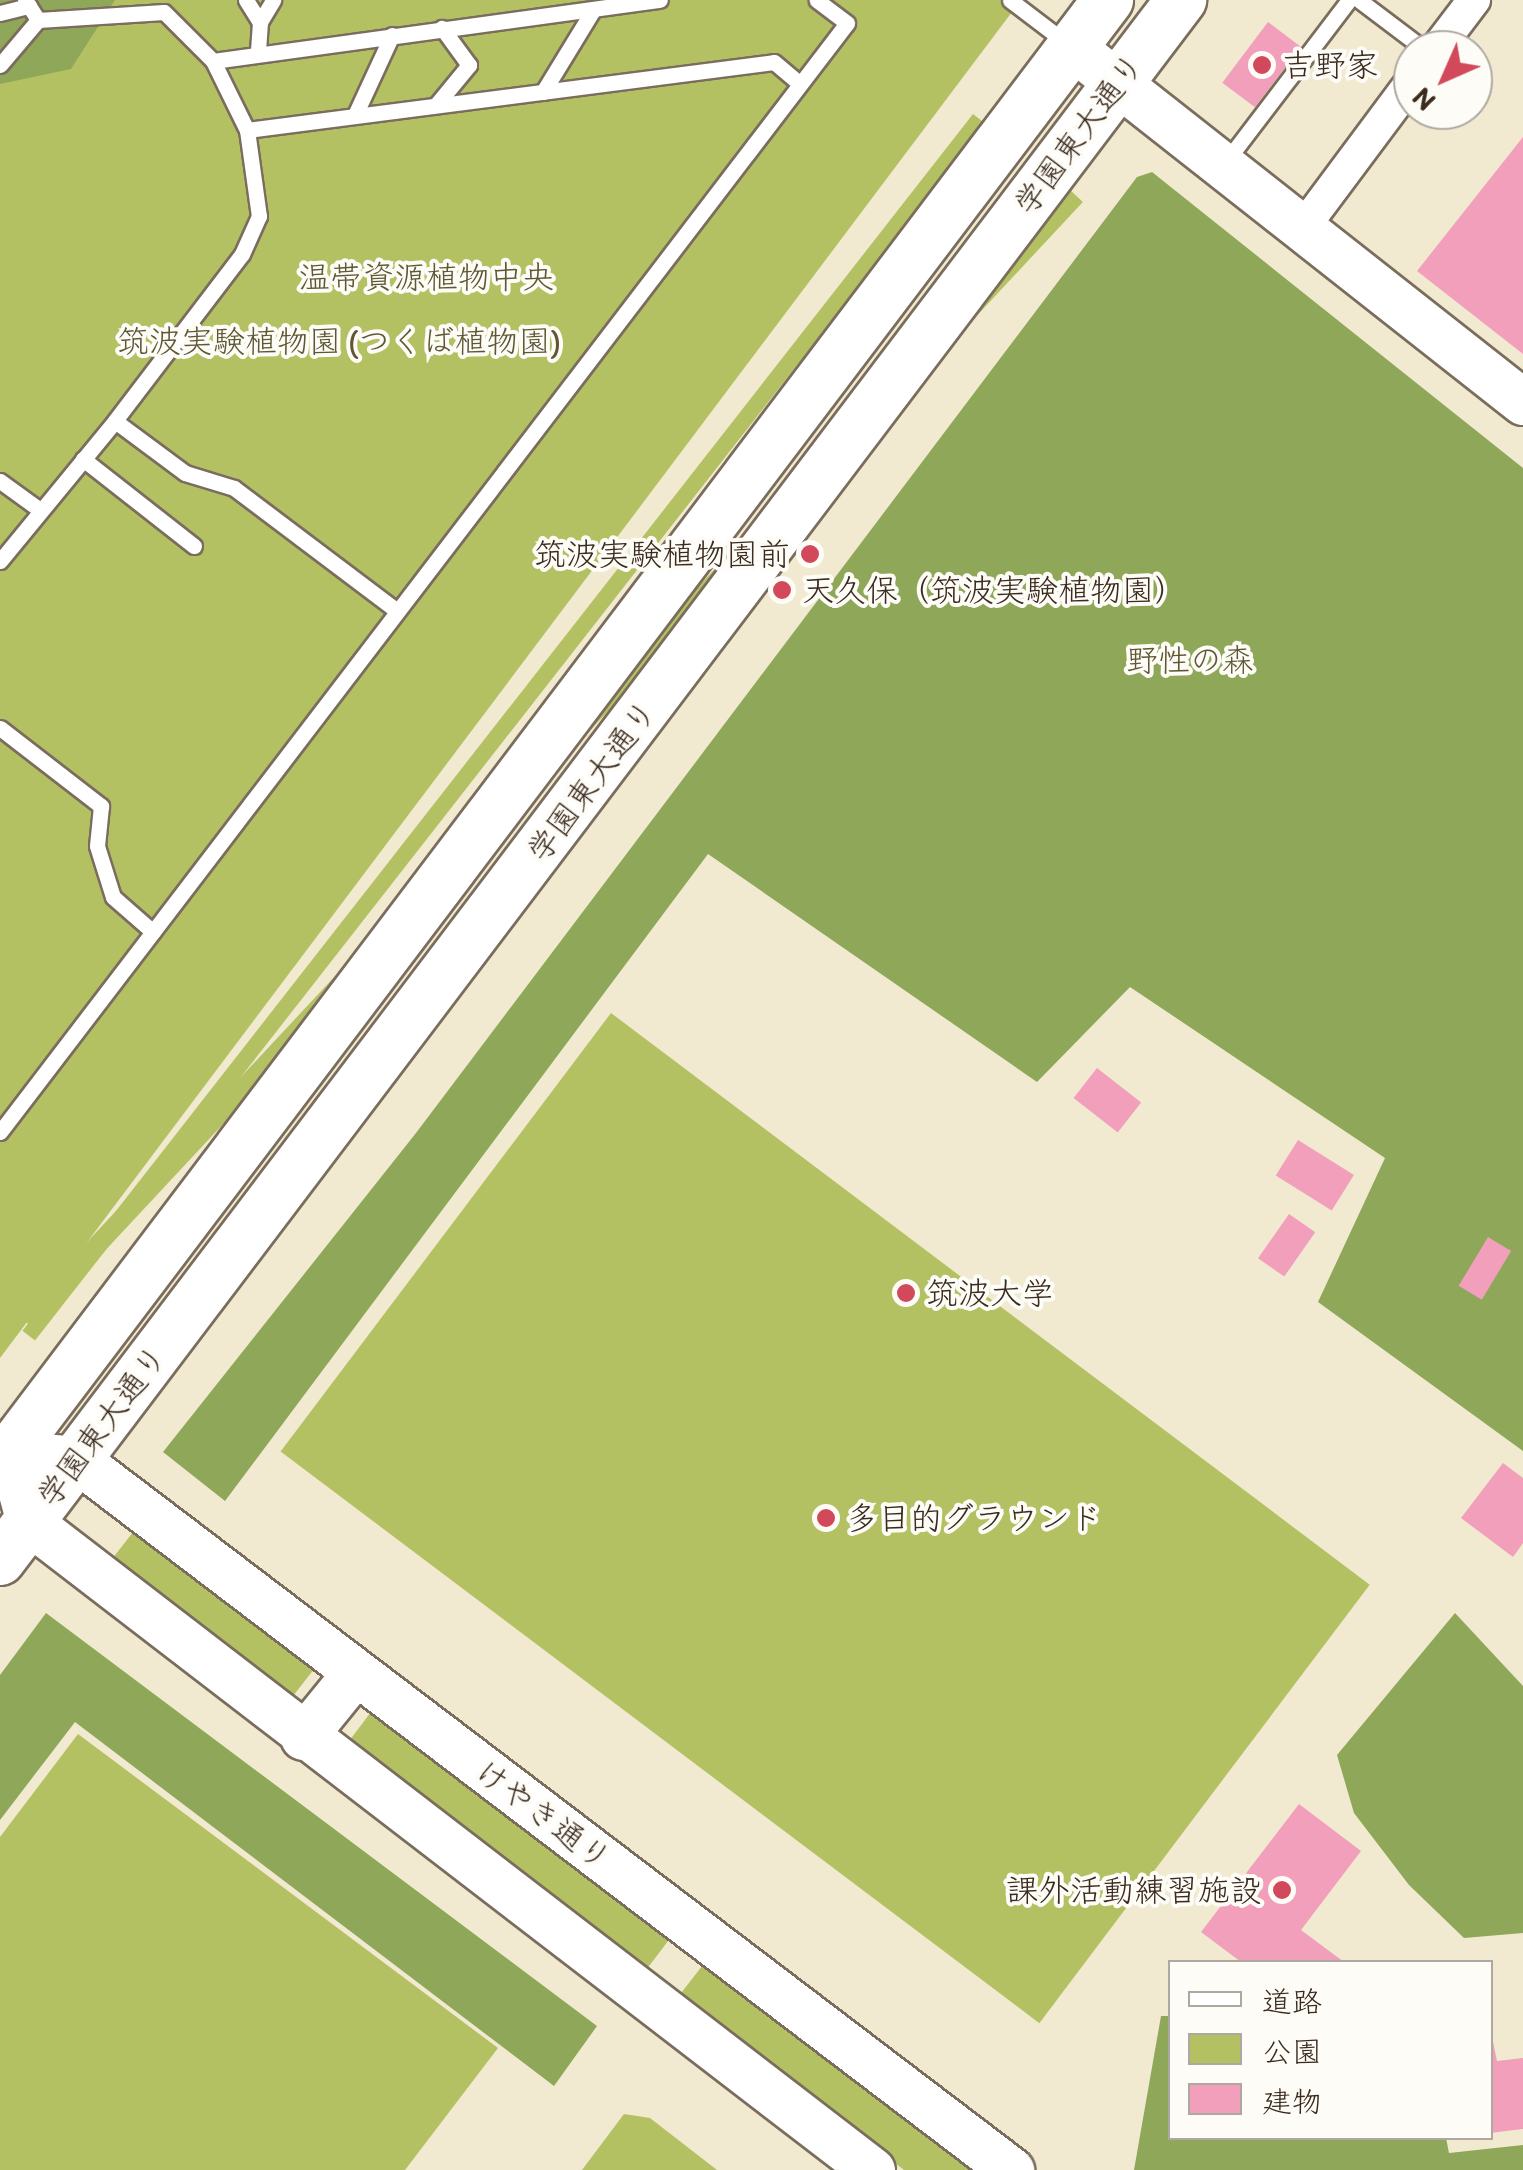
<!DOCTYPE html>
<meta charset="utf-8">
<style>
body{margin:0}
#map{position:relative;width:1523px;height:2170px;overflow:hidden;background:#f1ead1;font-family:Itim,"Klee One",sans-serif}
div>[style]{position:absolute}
.green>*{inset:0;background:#b3c163;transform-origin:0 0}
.forest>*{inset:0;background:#8ea759}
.building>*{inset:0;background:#f19fbb;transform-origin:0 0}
.roads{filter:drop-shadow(2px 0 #7b6d5d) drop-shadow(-2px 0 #7b6d5d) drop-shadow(0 2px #7b6d5d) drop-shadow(0 -2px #7b6d5d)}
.lane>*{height:15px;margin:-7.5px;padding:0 7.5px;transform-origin:7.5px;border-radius:7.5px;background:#fff}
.street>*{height:32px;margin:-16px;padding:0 16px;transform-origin:16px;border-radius:16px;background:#fff}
.secondary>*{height:45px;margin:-22.5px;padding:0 22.5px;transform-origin:22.5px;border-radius:22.5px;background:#fff}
.primary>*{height:50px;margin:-25px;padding:0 25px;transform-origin:25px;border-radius:25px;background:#fff}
.dots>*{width:28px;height:28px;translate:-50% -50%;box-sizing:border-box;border:5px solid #fdfcf7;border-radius:50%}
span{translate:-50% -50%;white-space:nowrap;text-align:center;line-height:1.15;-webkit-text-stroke:8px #fdfcf7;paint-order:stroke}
.poi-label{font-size:32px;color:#3b2a1e}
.left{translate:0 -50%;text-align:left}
.right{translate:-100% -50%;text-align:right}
.street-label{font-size:32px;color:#3b2a1e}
.park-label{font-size:32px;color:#5f5733}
.legend{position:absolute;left:1168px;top:1960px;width:325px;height:180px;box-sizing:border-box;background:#fdfcf7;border:2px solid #afa8a0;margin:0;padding:12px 18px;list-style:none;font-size:30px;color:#3b2a1e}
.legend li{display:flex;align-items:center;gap:20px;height:50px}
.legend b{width:50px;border:2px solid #afa8a0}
.north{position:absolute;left:1393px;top:30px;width:100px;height:100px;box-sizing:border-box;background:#fdfcf7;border:2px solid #afa8a0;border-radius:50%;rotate:225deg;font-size:28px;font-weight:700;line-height:40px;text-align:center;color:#3b2a1e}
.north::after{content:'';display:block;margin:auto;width:35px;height:45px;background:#d1495b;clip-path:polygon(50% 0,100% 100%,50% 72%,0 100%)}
</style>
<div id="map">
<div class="green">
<div style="clip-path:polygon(0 0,1021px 0,0 1358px)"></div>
<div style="left:973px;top:114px;width:16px;height:1544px;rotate:38deg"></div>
<div style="left:1069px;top:189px;width:19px;height:1540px;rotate:43deg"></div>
<div style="left:611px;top:1013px;width:950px;height:549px;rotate:37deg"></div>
<div style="left:137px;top:1527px;width:227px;height:46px;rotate:38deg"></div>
<div style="left:374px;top:1708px;width:375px;height:48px;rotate:37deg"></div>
<div style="clip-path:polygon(78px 1734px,498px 2048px,405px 2170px,0 2170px,0 1837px)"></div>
<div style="clip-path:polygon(706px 1961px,980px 2170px,904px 2170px,678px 1997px)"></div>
<div style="clip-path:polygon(624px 2114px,650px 2118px,717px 2170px,582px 2170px)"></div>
</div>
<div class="forest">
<div style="clip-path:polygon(0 0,115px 0,71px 69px,0 84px)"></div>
<div style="clip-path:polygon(1152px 172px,1523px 468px,1523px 1451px,1318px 1302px,1385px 1158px,1130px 987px,1037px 1082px,708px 854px,225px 1501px,163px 1452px,416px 1133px,1137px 177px)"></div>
<div style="clip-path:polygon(46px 1613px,597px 2026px,554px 2086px,75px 1722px,0 1820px,0 1675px)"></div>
<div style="clip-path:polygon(1455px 1613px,1523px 1686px,1523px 1933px,1464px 1938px,1409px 1885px,1354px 1813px,1337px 1755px)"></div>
<div style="clip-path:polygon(1161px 2016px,1170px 2016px,1170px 2138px,1446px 2138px,1449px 2153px,1523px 2145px,1523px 2170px,1134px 2170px)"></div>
</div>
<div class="building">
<div style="left:1268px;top:22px;width:41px;height:76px;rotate:37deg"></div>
<div style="clip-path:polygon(1523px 137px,1523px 354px,1417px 271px)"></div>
<div style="left:1097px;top:1068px;width:56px;height:38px;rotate:38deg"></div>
<div style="left:1298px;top:1140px;width:66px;height:42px;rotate:32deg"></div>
<div style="left:1289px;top:1214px;width:32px;height:54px;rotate:35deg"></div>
<div style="left:1488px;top:1237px;width:27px;height:57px;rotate:31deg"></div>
<div style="clip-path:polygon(1503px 1463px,1523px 1478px,1523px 1543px,1513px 1557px,1461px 1518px)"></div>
<div style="clip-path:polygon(1299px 1804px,1361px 1851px,1301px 1930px,1344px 1962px,1241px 1962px,1201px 1932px)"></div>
<div style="clip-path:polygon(1490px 2027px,1497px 2061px,1523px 2058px,1523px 2129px,1490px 2133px)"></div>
</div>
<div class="roads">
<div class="lane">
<div style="left:246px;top:0;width:26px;rotate:58deg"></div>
<div style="left:260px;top:22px;width:31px;rotate:94deg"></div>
<div style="left:1010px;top:0;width:74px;rotate:37.3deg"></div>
<div style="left:1359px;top:0;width:83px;rotate:37.1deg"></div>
<div style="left:29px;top:6px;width:17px;rotate:57deg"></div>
<div style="left:38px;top:20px;width:126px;rotate:-3.6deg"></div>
<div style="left:164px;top:12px;width:69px;rotate:45deg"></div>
<div style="left:213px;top:61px;width:77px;rotate:63.8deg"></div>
<div style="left:247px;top:130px;width:531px;rotate:-7.35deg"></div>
<div style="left:774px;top:62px;width:31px;rotate:40deg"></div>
<div style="left:0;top:13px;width:30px;rotate:-14deg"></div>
<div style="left:29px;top:6px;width:7px;rotate:-124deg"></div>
<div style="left:260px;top:22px;width:26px;rotate:-59deg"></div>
<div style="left:213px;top:61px;width:451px;rotate:-7.8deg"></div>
<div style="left:0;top:65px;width:59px;rotate:-49.8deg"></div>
<div style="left:543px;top:92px;width:96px;rotate:-58.6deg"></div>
<div style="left:436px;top:105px;width:52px;rotate:-50.5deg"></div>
<div style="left:469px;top:65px;width:46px;rotate:-126.1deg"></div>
<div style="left:355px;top:115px;width:88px;rotate:-65.2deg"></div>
<div style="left:247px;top:130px;width:87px;rotate:82.1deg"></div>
<div style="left:259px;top:216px;width:42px;rotate:114.1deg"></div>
<div style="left:242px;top:254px;width:210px;rotate:127.3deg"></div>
<div style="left:115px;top:421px;width:87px;rotate:36.6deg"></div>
<div style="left:185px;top:473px;width:51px;rotate:17deg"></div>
<div style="left:234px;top:488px;width:203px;rotate:37deg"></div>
<div style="left:1224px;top:164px;width:206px;rotate:-52.7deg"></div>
<div style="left:83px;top:459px;width:141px;rotate:38.1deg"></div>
<div style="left:0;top:481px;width:49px;rotate:35.9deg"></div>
<div style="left:0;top:561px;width:181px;rotate:-50.6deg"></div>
<div style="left:0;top:728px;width:128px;rotate:37.7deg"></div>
<div style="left:101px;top:806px;width:40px;rotate:95.7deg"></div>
<div style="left:97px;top:846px;width:53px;rotate:72.6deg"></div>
<div style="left:113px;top:897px;width:53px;rotate:41.2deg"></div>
<div style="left:0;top:1132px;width:1395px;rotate:-52.63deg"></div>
<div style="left:847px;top:23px;width:38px;rotate:-143deg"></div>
</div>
<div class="street">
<div style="left:1436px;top:50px;width:63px;rotate:-52.8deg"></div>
<div style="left:1302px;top:229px;width:186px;rotate:-53.3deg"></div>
</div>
<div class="secondary">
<div style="left:1072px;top:47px;width:574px;rotate:38.21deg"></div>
<div style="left:303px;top:1737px;width:82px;rotate:-50.9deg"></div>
<div style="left:872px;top:2170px;width:1063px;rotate:-142.45deg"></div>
<div style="left:29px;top:1522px;width:72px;rotate:-105.4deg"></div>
<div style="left:10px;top:1453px;width:66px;rotate:5.2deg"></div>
<div style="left:76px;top:1459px;width:1175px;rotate:37.25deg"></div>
</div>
<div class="primary">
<div style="left:0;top:1465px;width:1837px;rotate:-52.9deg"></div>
<div style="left:0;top:1560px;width:1957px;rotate:-52.87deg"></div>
</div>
</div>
<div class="dots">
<div style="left:1262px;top:65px;background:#d1495b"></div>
<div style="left:810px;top:554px;background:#d1495b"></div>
<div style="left:782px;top:590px;background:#d1495b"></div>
<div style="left:906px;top:1293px;background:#d1495b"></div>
<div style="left:826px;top:1518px;background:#d1495b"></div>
<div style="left:1282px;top:1890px;background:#d1495b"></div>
</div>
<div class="poi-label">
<span class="left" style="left:1282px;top:65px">吉野家</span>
<span class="right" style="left:790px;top:554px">筑波実験植物園前</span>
<span class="left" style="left:802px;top:590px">天久保（筑波実験植物園）</span>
<span class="left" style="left:926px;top:1293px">筑波大学</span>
<span class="left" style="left:846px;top:1518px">多目的グラウンド</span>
<span class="right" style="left:1262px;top:1890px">課外活動練習施設</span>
</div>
<div class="street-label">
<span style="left:1079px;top:134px;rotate:-53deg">学園東大通り</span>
<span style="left:592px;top:781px;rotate:-53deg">学園東大通り</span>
<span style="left:102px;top:1426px;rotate:-53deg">学園東大通り</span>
<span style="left:543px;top:1815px;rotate:37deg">けやき通り</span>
</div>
<div class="park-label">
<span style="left:426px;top:277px">温帯資源植物中央</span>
<span style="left:339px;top:341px">筑波実験植物園 (つくば植物園)</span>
<span style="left:1190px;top:660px">野性の森</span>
</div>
<ul class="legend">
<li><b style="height:12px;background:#fff"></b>道路</li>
<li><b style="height:28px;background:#b3c163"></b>公園</li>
<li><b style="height:28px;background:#f19fbb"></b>建物</li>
</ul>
<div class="north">N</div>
</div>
